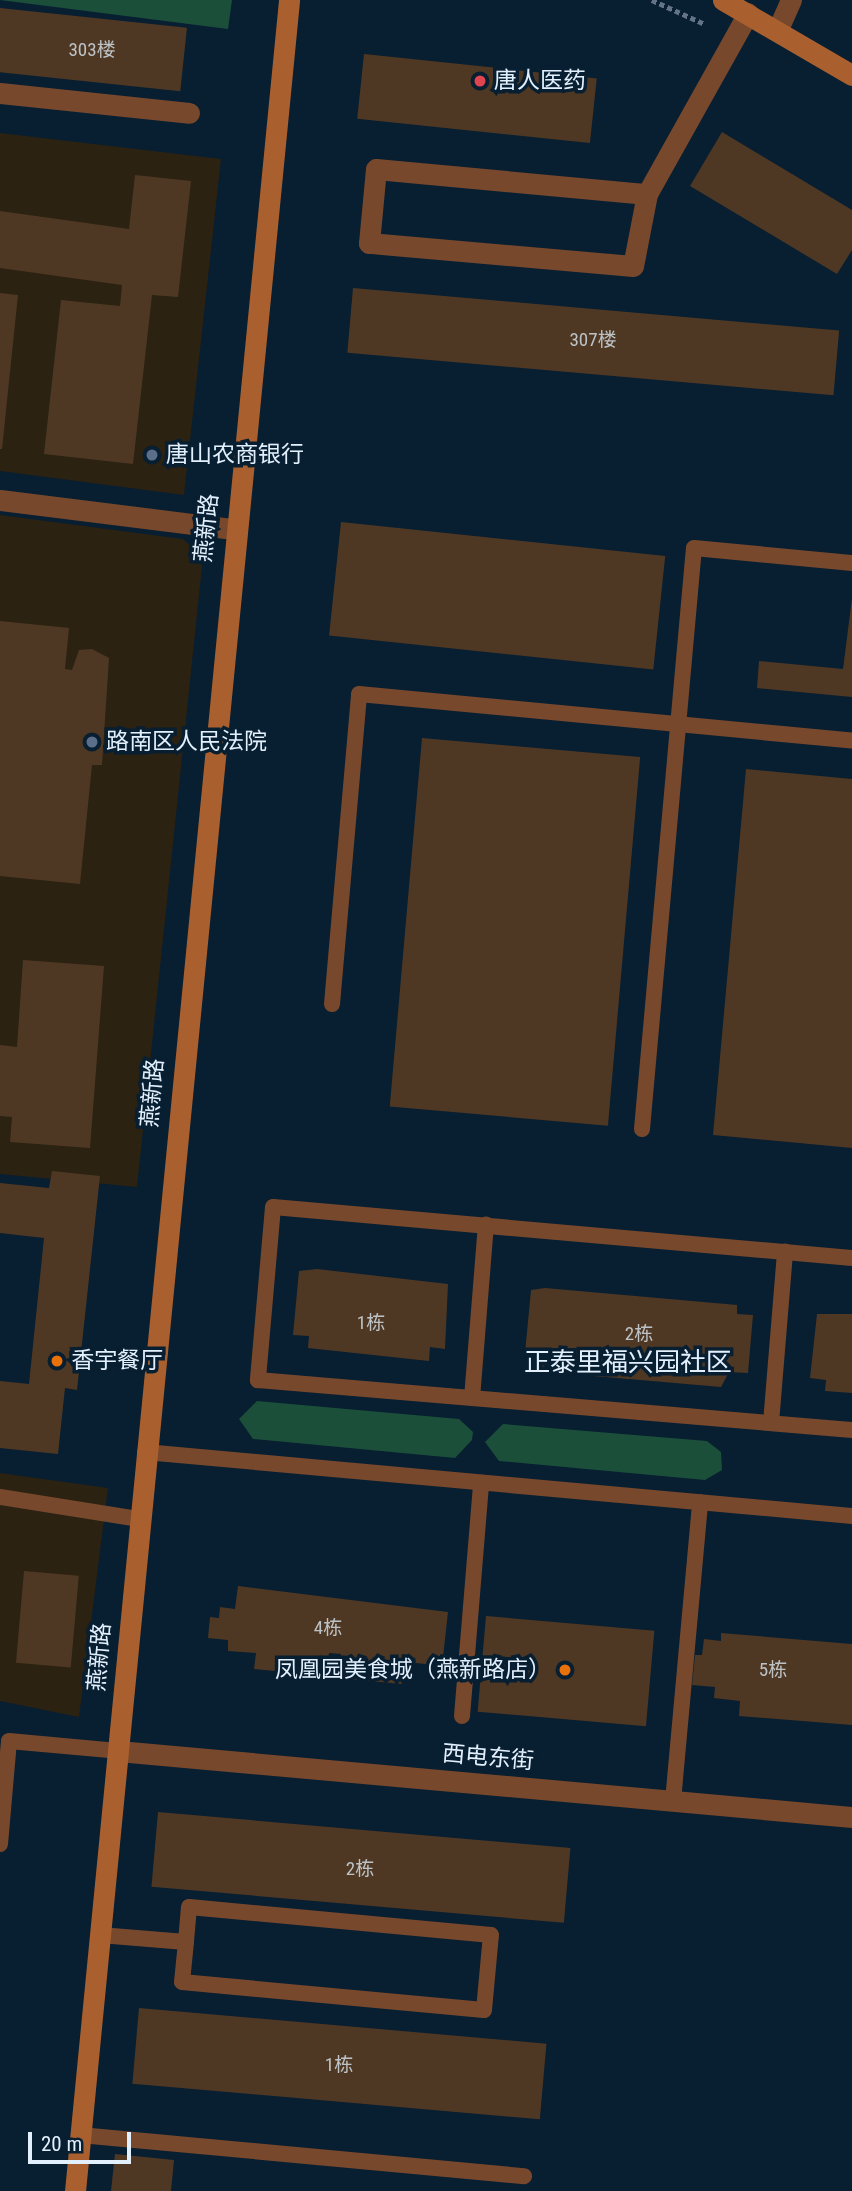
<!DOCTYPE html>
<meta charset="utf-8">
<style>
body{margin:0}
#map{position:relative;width:852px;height:2191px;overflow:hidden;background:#081e31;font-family:"Roboto Condensed","Noto Sans SC",sans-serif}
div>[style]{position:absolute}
.commercial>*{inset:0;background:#2b2212}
.green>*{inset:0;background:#1b4f3a}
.building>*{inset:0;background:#4f3823;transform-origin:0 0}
.path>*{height:4.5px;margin-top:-2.25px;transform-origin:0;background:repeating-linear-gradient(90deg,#627485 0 5px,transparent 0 8.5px)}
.lane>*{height:16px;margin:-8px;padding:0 8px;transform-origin:8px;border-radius:8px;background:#77482c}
.street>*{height:21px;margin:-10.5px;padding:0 10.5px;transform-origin:10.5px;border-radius:10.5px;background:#77482c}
.secondary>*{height:21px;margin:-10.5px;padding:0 10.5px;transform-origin:10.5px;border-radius:10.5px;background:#aa602e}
.dots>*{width:19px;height:19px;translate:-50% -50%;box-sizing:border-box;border:4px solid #081e31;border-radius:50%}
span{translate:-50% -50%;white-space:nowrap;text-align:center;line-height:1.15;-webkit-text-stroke:7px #081e31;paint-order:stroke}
.number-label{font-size:19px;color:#bdc2c6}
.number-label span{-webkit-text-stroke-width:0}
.poi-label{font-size:23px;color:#e2f0fd}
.left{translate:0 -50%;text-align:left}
.right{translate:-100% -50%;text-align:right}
.street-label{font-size:23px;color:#e2f0fd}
.quarter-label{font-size:26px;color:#e2f0fd}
.scale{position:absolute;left:28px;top:2132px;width:103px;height:32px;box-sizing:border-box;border:4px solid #e2f0fd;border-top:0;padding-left:9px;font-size:21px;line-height:24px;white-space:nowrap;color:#e2f0fd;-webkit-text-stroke:5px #081e31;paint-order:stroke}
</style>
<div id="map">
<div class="commercial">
<div style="clip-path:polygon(0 133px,221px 159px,184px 495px,0 471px)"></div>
<div style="clip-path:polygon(0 515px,183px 539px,203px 557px,137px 1187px,0 1174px)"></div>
<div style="clip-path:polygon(0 1473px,108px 1488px,79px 1717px,0 1701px)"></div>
</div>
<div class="green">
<div style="clip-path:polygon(0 0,232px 0,228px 29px)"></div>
<div style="clip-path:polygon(257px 1401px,459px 1419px,473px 1432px,472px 1440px,455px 1458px,253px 1439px,239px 1419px)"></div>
<div style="clip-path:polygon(503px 1424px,707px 1441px,721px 1452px,722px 1470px,705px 1480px,499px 1461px,485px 1442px)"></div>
</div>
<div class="building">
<div style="left:0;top:8px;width:188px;height:64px;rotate:6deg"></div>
<div style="left:364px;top:54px;width:234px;height:65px;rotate:6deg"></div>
<div style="clip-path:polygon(722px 132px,852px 210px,852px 250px,837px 274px,690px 186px)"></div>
<div style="clip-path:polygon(135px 175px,191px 181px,178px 297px,152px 295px,133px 464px,44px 454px,61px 300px,120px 306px,122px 285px,0 268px,0 211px,129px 229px)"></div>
<div style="left:353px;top:288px;width:488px;height:65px;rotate:5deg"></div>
<div style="clip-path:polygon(0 293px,18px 295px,2px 449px,0 449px)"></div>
<div style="left:341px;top:522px;width:326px;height:114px;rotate:6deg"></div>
<div style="clip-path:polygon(852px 598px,852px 697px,757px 688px,759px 661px,843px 669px)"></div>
<div style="clip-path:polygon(0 621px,69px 628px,65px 669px,72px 670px,79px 650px,92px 649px,109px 658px,102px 765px,92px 765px,80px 884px,0 876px)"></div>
<div style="left:422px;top:738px;width:219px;height:370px;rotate:5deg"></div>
<div style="clip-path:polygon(746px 769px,852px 779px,852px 1148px,713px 1135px)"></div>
<div style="clip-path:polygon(23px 960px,104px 966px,90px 1148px,10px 1142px,12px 1117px,0 1116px,0 1045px,17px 1047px)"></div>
<div style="clip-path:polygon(52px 1171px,100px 1176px,77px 1390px,65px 1388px,58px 1454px,0 1448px,0 1381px,29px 1384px,44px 1238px,0 1233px,0 1183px,49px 1188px)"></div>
<div style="clip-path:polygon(317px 1269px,448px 1284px,445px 1349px,430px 1347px,429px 1361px,308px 1348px,309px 1336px,293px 1335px,299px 1271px)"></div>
<div style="clip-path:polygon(545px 1288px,737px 1305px,737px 1314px,753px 1315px,748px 1373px,729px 1372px,721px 1387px,548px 1372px,539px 1367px,541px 1355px,525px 1353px,531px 1290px)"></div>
<div style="clip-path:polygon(817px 1314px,852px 1314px,852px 1393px,825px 1391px,826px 1380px,810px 1378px)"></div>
<div style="left:24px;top:1571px;width:55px;height:92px;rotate:5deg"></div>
<div style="clip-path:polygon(238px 1586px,448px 1612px,442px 1666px,408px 1662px,402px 1684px,339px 1678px,341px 1654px,329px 1653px,327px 1676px,254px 1669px,256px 1653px,228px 1651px,228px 1640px,208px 1638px,210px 1617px,219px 1618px,220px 1607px,235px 1609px)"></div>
<div style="left:486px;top:1616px;width:169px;height:96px;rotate:5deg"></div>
<div style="clip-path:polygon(721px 1633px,852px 1644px,852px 1725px,739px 1716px,740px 1701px,714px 1698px,715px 1687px,692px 1685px,695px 1655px,702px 1655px,704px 1639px,721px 1641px)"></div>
<div style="left:158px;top:1812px;width:414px;height:75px;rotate:5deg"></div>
<div style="left:139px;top:2008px;width:409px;height:76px;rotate:5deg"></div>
<div style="clip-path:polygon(115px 2154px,174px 2160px,171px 2191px,111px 2191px)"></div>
</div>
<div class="path">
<div style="left:652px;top:0;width:58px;rotate:24.4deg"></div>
</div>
<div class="lane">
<div style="left:332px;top:1004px;width:311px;rotate:-85deg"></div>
<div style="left:359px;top:694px;width:495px;rotate:5.4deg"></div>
<div style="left:642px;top:1129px;width:583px;rotate:-84.89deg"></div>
<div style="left:694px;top:548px;width:159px;rotate:5.4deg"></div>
<div style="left:852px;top:1258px;width:581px;rotate:-174.97deg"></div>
<div style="left:273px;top:1207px;width:174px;rotate:95deg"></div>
<div style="left:258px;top:1380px;width:596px;rotate:4.81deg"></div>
<div style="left:472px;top:1398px;width:174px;rotate:-85.4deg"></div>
<div style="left:771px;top:1423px;width:172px;rotate:-85.3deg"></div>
<div style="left:145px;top:1452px;width:710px;rotate:5.17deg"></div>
<div style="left:0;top:1497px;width:141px;rotate:9deg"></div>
<div style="left:462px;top:1716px;width:234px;rotate:-85.3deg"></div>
<div style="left:673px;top:1801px;width:300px;rotate:-84.8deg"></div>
<div style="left:0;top:1844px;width:103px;rotate:-85deg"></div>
<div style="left:9px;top:1741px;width:109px;rotate:5.2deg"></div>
<div style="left:100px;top:1935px;width:86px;rotate:4.7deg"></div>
<div style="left:186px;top:1942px;width:40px;rotate:95.7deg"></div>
<div style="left:182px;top:1982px;width:303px;rotate:5.3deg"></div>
<div style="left:484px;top:2010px;width:75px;rotate:-84.7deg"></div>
<div style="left:491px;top:1935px;width:303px;rotate:-174.7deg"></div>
<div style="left:189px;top:1907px;width:35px;rotate:95deg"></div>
<div style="left:80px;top:2135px;width:446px;rotate:5.3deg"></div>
</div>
<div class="street">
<div style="left:778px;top:29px;width:32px;rotate:-66deg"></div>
<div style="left:0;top:93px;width:190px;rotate:6deg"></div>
<div style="left:647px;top:194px;width:73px;rotate:101deg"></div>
<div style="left:633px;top:266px;width:265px;rotate:-175deg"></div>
<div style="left:369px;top:243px;width:74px;rotate:-84.6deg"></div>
<div style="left:376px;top:169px;width:272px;rotate:5.3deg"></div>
<div style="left:647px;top:194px;width:207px;rotate:-60.8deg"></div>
<div style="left:0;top:500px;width:235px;rotate:7.1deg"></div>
<div style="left:118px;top:1751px;width:737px;rotate:5.14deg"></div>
</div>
<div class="secondary">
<div style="left:723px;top:0;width:149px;rotate:30.2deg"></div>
<div style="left:75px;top:2191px;width:2201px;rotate:-84.42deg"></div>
</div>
<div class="dots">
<div style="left:480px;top:81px;background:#e0444e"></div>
<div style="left:152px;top:455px;background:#5c6f8a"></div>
<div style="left:92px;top:742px;background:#5c6f8a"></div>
<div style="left:57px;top:1361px;background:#e8710a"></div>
<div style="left:565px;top:1670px;background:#e8710a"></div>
</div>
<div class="number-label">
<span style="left:92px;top:50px">303楼</span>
<span style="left:593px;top:340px">307楼</span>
<span style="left:371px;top:1323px">1栋</span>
<span style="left:639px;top:1334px">2栋</span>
<span style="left:328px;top:1628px">4栋</span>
<span style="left:773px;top:1670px">5栋</span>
<span style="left:360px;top:1869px">2栋</span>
<span style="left:339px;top:2065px">1栋</span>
</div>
<div class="poi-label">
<span class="left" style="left:494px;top:81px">唐人医药</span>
<span class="left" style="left:166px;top:455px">唐山农商银行</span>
<span class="left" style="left:106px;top:742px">路南区人民法院</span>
<span class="left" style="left:71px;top:1361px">香宇餐厅</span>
<span class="right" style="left:551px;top:1670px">凤凰园美食城（燕新路店）</span>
</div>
<div class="street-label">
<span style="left:207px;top:528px;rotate:-84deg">燕新路</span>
<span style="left:153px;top:1093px;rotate:-85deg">燕新路</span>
<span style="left:100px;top:1657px;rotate:-85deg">燕新路</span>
<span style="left:488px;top:1758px;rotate:5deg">西电东街</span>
</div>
<div class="quarter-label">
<span style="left:628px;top:1363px">正泰里福兴园社区</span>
</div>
<div class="scale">20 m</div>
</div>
